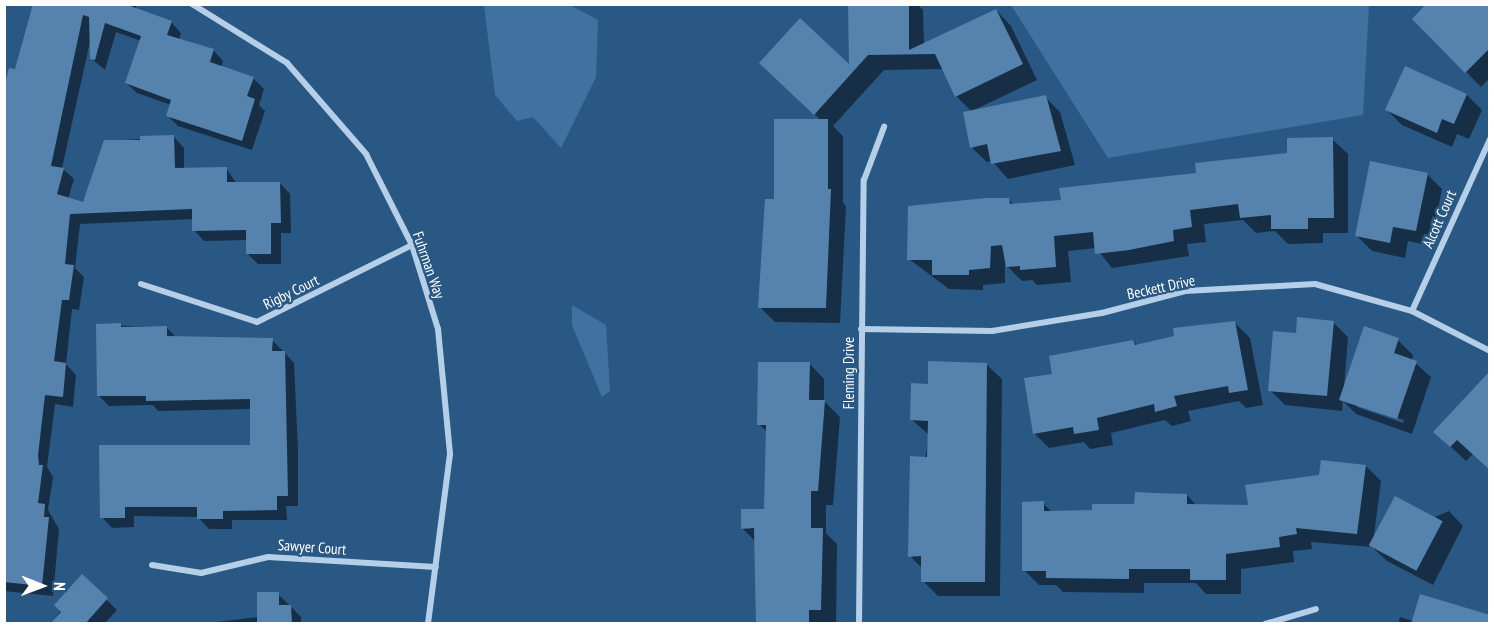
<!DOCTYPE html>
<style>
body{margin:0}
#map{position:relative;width:1494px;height:628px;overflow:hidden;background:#2a5884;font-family:"PT Sans Narrow",sans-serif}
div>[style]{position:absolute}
.green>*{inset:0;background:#3f72a0}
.shadow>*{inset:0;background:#0007}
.building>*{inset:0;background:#5683ad;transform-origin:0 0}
.minor>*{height:6px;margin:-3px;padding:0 3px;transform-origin:3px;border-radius:3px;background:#b4cfe7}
span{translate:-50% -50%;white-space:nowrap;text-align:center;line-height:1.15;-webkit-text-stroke:4.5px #2a5884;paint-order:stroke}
.street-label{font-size:15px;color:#fff}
.frame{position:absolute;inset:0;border:6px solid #fff;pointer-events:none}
.north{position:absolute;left:12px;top:556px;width:60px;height:60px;-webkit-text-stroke:4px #2a5884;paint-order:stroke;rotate:91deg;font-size:16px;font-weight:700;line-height:24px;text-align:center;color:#fff}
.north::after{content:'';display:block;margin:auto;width:21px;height:27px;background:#fff;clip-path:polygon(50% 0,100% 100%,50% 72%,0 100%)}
</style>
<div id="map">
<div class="green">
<div style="clip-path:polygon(484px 5px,570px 5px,598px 20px,596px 77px,561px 148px,533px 117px,517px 121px,495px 95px)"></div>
<div style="clip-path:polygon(1011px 5px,1369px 5px,1363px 115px,1108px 158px)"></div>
<div style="clip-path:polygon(572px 305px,606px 325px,610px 391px,602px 397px,572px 325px)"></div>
</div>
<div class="shadow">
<div style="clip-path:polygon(50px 4px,135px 4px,137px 10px,171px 22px,181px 33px,179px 40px,213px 50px,223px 61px,221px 68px,253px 78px,264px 89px,259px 105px,265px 111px,252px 150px,178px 126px,168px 116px,171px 105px,137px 93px,126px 83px,141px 41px,116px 32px,105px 70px,92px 59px,90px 42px,62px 168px,74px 179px,68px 199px,84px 204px,106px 141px,174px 137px,184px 148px,184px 169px,226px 168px,237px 184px,280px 183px,290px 194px,291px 233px,281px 233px,281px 264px,258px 264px,248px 254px,248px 240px,204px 241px,194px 230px,194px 219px,80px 224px,75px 268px,84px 277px,79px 310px,72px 309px,66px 364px,76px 375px,73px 407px,55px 404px,47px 467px,53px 477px,48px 510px,59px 529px,53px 596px,4px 591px,4px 92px)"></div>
<div style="clip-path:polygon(850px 4px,917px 4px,923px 10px,924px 45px,996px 10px,1011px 26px,1037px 80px,972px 111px,1045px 97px,1060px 112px,1075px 165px,1008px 179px,992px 161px,987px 162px,971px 147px,972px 112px,956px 96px,943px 69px,884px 70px,833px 126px,843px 136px,843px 203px,846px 206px,840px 323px,775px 322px,760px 307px,776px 200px,822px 121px,776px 78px,851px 67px)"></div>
<div style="clip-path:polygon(1490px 11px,1490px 78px,1481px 87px,1414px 19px)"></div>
<div style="clip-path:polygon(1406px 68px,1467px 95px,1482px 110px,1469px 139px,1457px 134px,1452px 147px,1402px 125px,1387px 110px)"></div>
<div style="clip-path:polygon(1332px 139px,1348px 154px,1348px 233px,1323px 233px,1323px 243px,1288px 244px,1275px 231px,1256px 233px,1243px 220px,1204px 224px,1206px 242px,1187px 244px,1189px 256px,1112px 268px,1096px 248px,1068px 251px,1071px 282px,1037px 285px,1032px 280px,1022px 281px,1005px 264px,1005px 283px,983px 285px,983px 290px,949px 289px,909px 259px,1009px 200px,1014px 205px,1062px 201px,1289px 155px)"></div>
<div style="clip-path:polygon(1427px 174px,1442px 189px,1431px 246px,1408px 241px,1405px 258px,1372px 251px,1357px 236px)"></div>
<div style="clip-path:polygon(evenodd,1333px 322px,1348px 337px,1344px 388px,1398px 340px,1413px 355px,1412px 360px,1431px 377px,1412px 434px,1356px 414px,1343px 401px,1342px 411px,1285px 405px,1270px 390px,1297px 335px,1333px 322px,1357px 404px,1404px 420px,1403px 423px,1357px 407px,1357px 404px)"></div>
<div style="clip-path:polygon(1235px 323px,1250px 338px,1263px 405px,1246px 408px,1239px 401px,1188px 411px,1191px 421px,1172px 426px,1165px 420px,1111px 433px,1113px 445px,1090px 449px,1084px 442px,1049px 448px,1034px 433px,1053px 375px,1133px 341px,1138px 346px)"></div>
<div style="clip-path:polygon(98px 325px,166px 327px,177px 338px,272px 340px,282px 350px,294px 363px,298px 450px,298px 506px,286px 506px,287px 520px,232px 520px,232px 529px,209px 529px,198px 517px,134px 516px,134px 527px,112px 528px,102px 517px,252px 446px,252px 409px,158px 411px,153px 405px,109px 406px,99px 396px)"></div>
<div style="clip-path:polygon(809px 363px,824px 379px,824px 401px,840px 417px,833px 505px,826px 505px,826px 533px,837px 544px,836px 624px,757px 624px,755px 541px,742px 528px,766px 510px,768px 433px,759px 424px)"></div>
<div style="clip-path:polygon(986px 364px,1002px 379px,1000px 596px,938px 596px,923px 581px,923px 569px,910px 556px,929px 435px,911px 419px,929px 386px)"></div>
<div style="clip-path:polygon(1490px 389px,1473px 454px,1466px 461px,1435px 432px)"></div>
<div style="clip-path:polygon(1366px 466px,1381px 481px,1373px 543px,1449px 511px,1463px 526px,1433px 585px,1387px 561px,1372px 547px,1311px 542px,1312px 549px,1293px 551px,1294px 562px,1241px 569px,1241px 594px,1206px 594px,1196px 583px,1144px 583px,1144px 593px,1063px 592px,1056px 585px,1039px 585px,1024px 570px,1043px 503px,1052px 512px,1094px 512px,1187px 495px,1197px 506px,1249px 507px,1321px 477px)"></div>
<div style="clip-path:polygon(82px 576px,117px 610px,104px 624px,52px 624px)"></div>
<div style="clip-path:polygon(278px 594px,301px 617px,301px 624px,201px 624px,258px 617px)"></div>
<div style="clip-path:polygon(1400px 617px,1413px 621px,1485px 624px,1398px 624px)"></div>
</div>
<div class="building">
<div style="clip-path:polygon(33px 4px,125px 4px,172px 21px,167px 35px,214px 49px,210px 62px,254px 77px,247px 96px,255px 99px,242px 141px,166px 116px,171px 100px,125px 83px,141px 36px,105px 23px,95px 60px,90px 59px,89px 17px,83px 15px,51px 166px,64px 168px,57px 194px,83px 202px,104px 140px,140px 140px,140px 136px,174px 135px,175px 168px,227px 167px,227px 182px,280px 182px,281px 223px,271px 223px,271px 254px,246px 254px,246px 230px,192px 231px,192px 209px,70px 214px,65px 264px,74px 265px,69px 300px,62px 300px,54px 361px,66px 363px,63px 397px,45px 395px,38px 455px,39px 465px,43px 465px,38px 503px,45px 504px,44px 517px,49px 517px,42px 586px,4px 582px,4px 87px,9px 68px,15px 69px)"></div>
<div style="clip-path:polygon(848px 4px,909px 4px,909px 50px,996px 9px,1023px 64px,955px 97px,935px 54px,868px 55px,814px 115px,759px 63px,800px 18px,849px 64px)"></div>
<div style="clip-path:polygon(1426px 4px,1490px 4px,1490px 48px,1465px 73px,1412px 19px)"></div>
<div style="clip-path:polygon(1405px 66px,1467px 94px,1454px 124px,1442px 119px,1437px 133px,1385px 110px)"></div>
<div style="clip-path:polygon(1046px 95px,1061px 151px,991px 164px,987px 144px,970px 148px,963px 112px)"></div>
<div style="clip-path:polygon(774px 119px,828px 119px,828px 189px,831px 189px,826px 308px,758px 308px,765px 199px,774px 199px)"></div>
<div style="clip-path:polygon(1333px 137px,1334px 218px,1308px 218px,1308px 229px,1271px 229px,1271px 215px,1240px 218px,1238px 204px,1190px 210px,1192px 227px,1173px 230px,1174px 241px,1129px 250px,1095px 254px,1093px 232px,1054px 236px,1056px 267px,1020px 270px,1020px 266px,1006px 267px,1002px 245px,991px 246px,990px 268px,969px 270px,969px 275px,932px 275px,932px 260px,907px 260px,908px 206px,986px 198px,1009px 198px,1010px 204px,1061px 200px,1059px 188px,1196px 173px,1195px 163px,1287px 153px,1287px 138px)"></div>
<div style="clip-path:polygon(1370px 161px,1428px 173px,1416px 231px,1393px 227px,1390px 243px,1355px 236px)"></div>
<div style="clip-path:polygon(1297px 317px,1334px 321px,1327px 396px,1268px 391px,1273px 331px,1296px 333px)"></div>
<div style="clip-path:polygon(1235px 321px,1248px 390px,1229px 393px,1228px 386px,1174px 396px,1177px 406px,1155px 412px,1154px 404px,1097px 418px,1099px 430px,1074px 434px,1073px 427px,1033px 434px,1024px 378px,1052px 374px,1049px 356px,1133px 340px,1135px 345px,1174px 336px,1173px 328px)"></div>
<div style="clip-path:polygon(121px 323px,121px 327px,167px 326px,167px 336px,273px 338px,272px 351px,285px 351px,288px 496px,277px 496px,277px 510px,223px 511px,223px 519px,197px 519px,197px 507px,125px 507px,125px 518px,100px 518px,99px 445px,250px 445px,250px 399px,146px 401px,146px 396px,97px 396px,96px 324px)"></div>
<div style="clip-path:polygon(1364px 326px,1399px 338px,1394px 353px,1417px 361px,1397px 419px,1339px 400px)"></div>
<div style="clip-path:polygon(928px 361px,987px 363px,985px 582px,921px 582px,921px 556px,908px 557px,910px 456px,927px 457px,928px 421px,910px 420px,911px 383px,928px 384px)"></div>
<div style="clip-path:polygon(758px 362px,810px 362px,809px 400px,825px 400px,818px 491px,811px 491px,811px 528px,823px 528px,821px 610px,809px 610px,809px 624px,756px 624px,754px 528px,741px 529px,741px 509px,764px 509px,766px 425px,757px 425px)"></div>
<div style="clip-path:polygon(1490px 371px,1490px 470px,1457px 440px,1450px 447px,1433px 432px)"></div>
<div style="clip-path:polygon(1321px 460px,1366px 465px,1357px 534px,1296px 528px,1297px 534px,1279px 537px,1280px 547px,1226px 554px,1226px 580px,1190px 580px,1190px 569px,1129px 569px,1129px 579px,1046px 578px,1046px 571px,1022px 571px,1022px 502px,1044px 501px,1044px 511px,1092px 510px,1092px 504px,1134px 504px,1135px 492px,1155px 493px,1187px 494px,1187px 504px,1248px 505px,1245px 485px,1319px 475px)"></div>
<div style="left:1395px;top:496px;width:54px;height:56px;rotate:28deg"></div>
<div style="clip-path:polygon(82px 574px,108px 598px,85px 624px,50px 624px,61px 612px,54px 605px)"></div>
<div style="clip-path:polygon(257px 592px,279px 592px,279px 605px,291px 605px,292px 624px,257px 624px)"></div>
<div style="clip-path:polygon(1420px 594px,1490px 615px,1490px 624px,1411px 624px)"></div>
</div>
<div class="minor">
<div style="left:192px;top:4px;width:112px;rotate:31.8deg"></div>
<div style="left:287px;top:63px;width:121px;rotate:49deg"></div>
<div style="left:366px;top:154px;width:102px;rotate:63.2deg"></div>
<div style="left:412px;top:245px;width:88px;rotate:72.8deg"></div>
<div style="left:438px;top:329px;width:126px;rotate:84.5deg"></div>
<div style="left:450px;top:454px;width:171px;rotate:97.4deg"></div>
<div style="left:141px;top:284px;width:122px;rotate:18.1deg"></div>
<div style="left:257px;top:322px;width:173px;rotate:-26.4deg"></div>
<div style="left:1412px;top:311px;width:189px;rotate:-65.6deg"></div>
<div style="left:861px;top:329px;width:131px;rotate:0.9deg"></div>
<div style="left:992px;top:331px;width:111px;rotate:-9.3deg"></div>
<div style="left:1102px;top:313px;width:86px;rotate:-14.8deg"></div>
<div style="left:1185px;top:291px;width:130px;rotate:-3.1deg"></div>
<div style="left:1315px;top:284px;width:101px;rotate:15.6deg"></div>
<div style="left:1412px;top:311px;width:88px;rotate:27.1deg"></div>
<div style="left:152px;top:565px;width:50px;rotate:9.3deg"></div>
<div style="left:201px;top:573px;width:69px;rotate:-13.4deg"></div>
<div style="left:268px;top:557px;width:168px;rotate:3.4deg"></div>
<div style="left:859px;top:624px;width:444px;rotate:-89.4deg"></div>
<div style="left:864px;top:180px;width:57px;rotate:-69.3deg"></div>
<div style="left:1265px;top:624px;width:53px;rotate:-16.4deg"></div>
</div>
<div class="street-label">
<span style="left:1439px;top:219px;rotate:-66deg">Alcott Court</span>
<span style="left:429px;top:265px;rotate:71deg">Fuhrman Way</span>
<span style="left:1161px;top:287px;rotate:-12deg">Beckett Drive</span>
<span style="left:291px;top:292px;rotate:-26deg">Rigby Court</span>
<span style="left:849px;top:373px;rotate:-90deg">Fleming Drive</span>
<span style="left:312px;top:547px;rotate:4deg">Sawyer Court</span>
</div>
<div class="frame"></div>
<div class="north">N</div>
</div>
